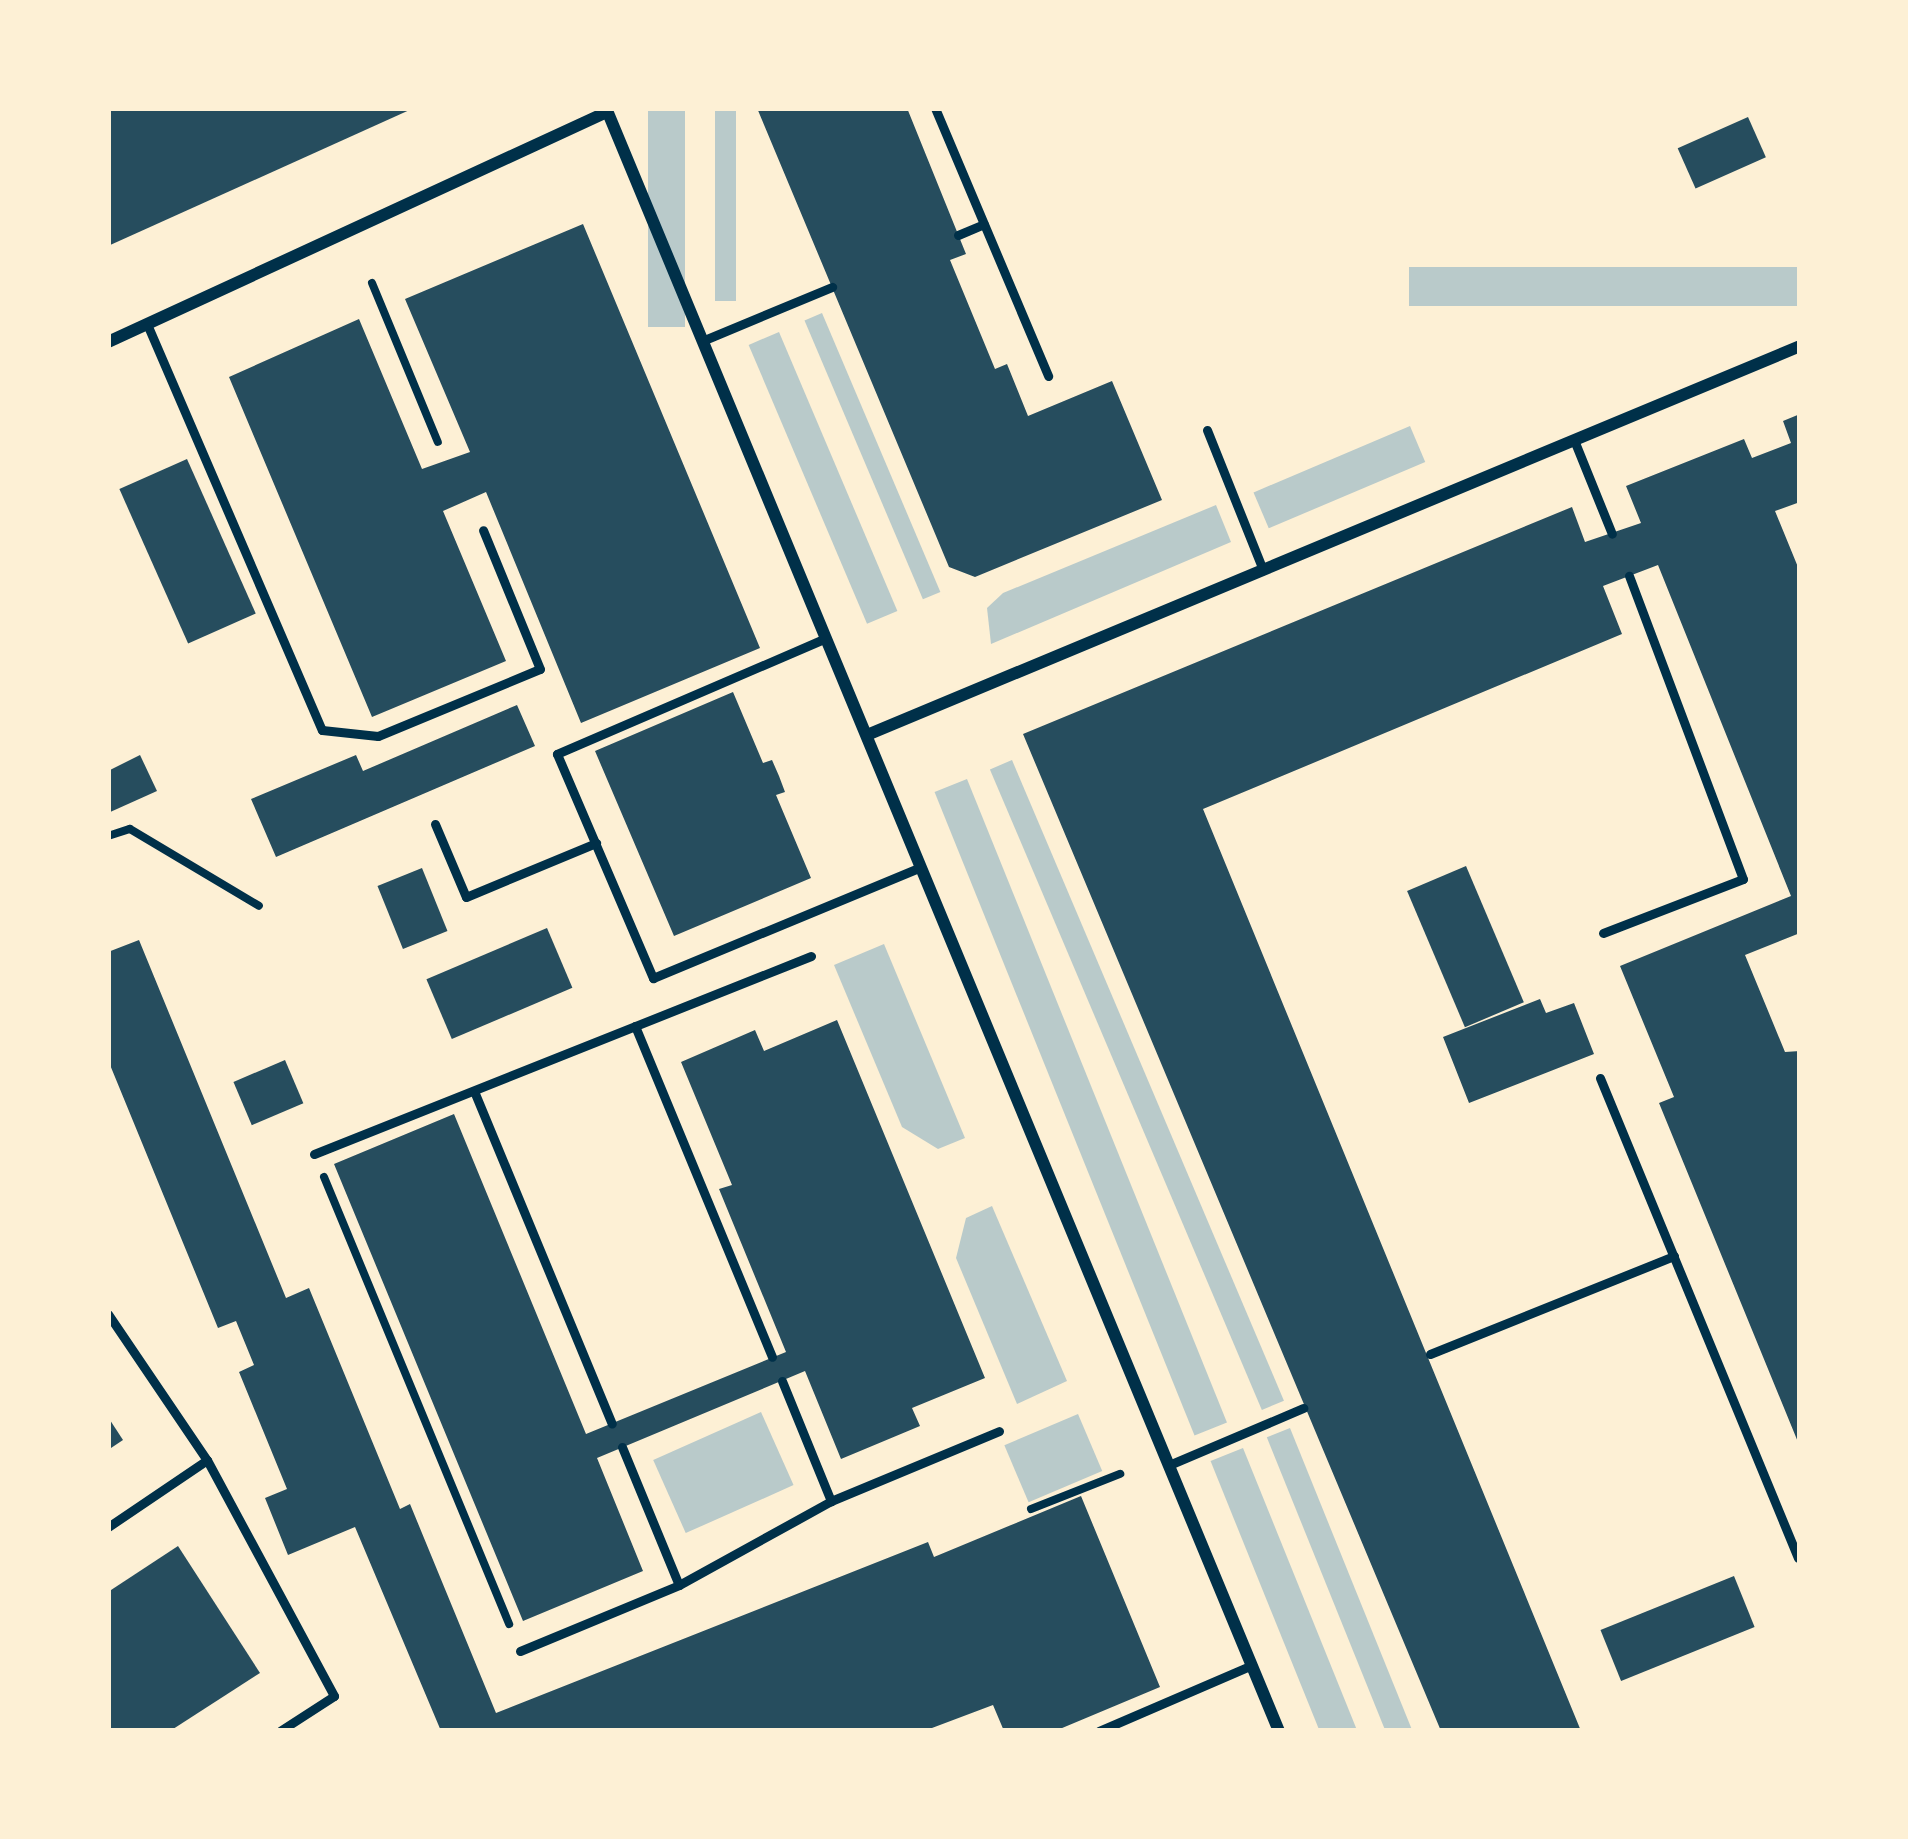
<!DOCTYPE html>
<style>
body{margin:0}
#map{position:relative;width:1908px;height:1839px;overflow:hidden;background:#fdf0d5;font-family:Manrope,sans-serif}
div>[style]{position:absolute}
.green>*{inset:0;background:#b9caca;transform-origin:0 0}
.building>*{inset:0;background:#264d5e;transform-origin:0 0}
.path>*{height:8px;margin:-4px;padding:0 4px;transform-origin:4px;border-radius:4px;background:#003049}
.service>*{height:9px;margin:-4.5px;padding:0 4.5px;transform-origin:4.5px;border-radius:4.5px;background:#003049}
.minor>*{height:12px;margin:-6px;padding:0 6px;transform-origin:6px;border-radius:6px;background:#003049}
span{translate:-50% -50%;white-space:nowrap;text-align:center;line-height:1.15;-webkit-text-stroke:9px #fdf0d5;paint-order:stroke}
.frame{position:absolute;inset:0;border:111px solid #fdf0d5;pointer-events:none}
</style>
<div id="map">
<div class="green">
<div style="left:648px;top:108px;width:37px;height:219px"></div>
<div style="left:715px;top:108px;width:21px;height:193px"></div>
<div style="left:1800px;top:267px;width:39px;height:391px;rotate:90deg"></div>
<div style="left:822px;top:313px;width:303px;height:19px;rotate:67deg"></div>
<div style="left:779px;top:332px;width:303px;height:33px;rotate:67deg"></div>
<div style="left:1410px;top:426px;width:39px;height:170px;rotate:67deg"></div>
<div style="clip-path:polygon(1216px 505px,1231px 542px,991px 644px,987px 608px,1003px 593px)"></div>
<div style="left:1012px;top:760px;width:696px;height:24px;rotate:67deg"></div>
<div style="left:967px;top:779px;width:694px;height:35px;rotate:68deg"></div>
<div style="clip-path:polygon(884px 944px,965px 1138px,938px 1149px,902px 1127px,834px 965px)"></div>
<div style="clip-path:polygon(992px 1206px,1067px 1381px,1017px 1404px,956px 1258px,966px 1218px)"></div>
<div style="left:761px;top:1412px;width:80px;height:118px;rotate:66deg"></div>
<div style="left:1078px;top:1414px;width:62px;height:80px;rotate:67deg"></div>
<div style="left:1290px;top:1428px;width:328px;height:25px;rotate:68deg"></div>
<div style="left:1243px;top:1448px;width:306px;height:35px;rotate:68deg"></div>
</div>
<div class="building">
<div style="clip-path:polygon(108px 108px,414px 108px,108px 246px)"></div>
<div style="clip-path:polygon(757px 108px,907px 108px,966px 254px,950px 260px,995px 369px,1007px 364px,1028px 416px,1112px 381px,1162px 500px,975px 577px,949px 567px)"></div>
<div style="left:1748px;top:117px;width:44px;height:77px;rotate:66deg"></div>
<div style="clip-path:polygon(583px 224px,760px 648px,581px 723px,486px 492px,443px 511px,506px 661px,372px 717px,229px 377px,359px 319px,422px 469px,470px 452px,405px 299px)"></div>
<div style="clip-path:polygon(1800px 414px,1800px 502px,1775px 511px,1800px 572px,1800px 933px,1745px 955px,1785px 1052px,1800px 1051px,1800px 1447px,1659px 1103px,1674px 1097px,1620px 966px,1791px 896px,1658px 565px,1603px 586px,1622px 634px,1203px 809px,1581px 1731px,1441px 1731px,1023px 734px,1572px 507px,1585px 542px,1641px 523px,1626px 486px,1744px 439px,1752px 458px,1791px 443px,1783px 421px)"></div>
<div style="left:187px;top:459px;width:169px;height:74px;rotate:66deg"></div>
<div style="clip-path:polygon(733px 692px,763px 763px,772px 760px,779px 776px,785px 792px,776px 795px,811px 878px,674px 936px,595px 751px)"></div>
<div style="clip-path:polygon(517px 705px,535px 746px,276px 857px,251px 799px,356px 755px,363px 771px)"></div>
<div style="clip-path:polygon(140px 755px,157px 791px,108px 813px,108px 771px)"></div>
<div style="left:1466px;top:866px;width:148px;height:64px;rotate:67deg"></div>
<div style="left:422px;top:868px;width:68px;height:48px;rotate:68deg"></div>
<div style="left:547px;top:928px;width:65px;height:131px;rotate:67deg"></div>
<div style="clip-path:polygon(139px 940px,286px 1298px,309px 1288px,400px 1509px,410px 1504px,496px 1713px,928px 1542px,934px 1557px,1081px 1496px,1160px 1687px,1055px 1731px,1004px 1731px,993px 1705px,924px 1731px,441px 1731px,355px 1527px,288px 1555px,265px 1498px,287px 1489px,239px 1372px,254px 1365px,236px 1321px,218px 1328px,108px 1060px,108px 952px)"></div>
<div style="clip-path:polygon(1540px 999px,1546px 1013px,1574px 1003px,1594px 1054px,1469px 1103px,1443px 1037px)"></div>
<div style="clip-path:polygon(837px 1020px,985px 1378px,912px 1408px,920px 1426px,841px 1459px,805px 1371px,597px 1458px,643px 1571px,523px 1621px,334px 1164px,454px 1114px,586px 1434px,786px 1352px,719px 1189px,732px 1185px,681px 1062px,755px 1030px,764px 1051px)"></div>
<div style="left:285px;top:1060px;width:47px;height:56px;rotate:67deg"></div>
<div style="clip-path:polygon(108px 1417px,123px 1440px,108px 1450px)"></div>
<div style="clip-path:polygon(178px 1546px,260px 1673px,170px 1731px,108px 1731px,108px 1592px)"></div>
<div style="left:1734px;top:1576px;width:55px;height:144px;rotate:68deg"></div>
</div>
<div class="path">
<div style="left:372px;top:283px;width:172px;rotate:67.5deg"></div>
<div style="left:108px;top:836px;width:23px;rotate:-18deg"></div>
<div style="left:130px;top:829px;width:150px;rotate:30.8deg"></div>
<div style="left:324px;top:1177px;width:484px;rotate:67.5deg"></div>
<div style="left:1031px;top:1509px;width:96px;rotate:-21.5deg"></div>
</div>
<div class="service">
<div style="left:935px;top:108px;width:291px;rotate:67.1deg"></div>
<div style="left:958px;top:235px;width:28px;rotate:-23deg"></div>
<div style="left:147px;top:324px;width:442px;rotate:66.7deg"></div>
<div style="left:322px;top:730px;width:56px;rotate:6.1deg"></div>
<div style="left:378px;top:736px;width:175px;rotate:-22.5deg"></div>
<div style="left:540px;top:669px;width:150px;rotate:-112.3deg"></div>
<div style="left:702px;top:341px;width:141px;rotate:-22.6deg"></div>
<div style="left:1207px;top:430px;width:151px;rotate:68.2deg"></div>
<div style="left:1574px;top:440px;width:101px;rotate:68deg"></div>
<div style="left:826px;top:638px;width:293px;rotate:156.7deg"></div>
<div style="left:557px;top:754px;width:244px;rotate:66.8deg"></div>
<div style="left:653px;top:978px;width:290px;rotate:-22.5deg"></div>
<div style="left:435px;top:824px;width:79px;rotate:67deg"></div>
<div style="left:466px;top:897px;width:141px;rotate:-22.6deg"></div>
<div style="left:1603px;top:933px;width:150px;rotate:-21.1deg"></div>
<div style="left:1743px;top:879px;width:324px;rotate:-110.6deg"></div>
<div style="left:635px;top:1026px;width:358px;rotate:67.5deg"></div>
<div style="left:1600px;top:1078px;width:519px;rotate:67.58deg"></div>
<div style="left:474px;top:1091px;width:360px;rotate:67.5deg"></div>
<div style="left:314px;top:1154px;width:535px;rotate:-21.72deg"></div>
<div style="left:108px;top:1314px;width:176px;rotate:55.9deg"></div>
<div style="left:207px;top:1460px;width:120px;rotate:145.9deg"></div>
<div style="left:1430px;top:1354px;width:263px;rotate:-21.9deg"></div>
<div style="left:782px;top:1381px;width:130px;rotate:67.8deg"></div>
<div style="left:622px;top:1447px;width:149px;rotate:67.6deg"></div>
<div style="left:207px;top:1460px;width:268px;rotate:61.7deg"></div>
<div style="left:334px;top:1696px;width:64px;rotate:147.1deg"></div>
<div style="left:1169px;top:1465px;width:146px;rotate:-23deg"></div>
<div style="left:520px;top:1651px;width:172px;rotate:-22.5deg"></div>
<div style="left:679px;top:1585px;width:174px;rotate:-28.9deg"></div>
<div style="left:831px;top:1501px;width:182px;rotate:-22.6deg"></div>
<div style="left:1099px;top:1731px;width:167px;rotate:-23.3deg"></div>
</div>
<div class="minor">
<div style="left:606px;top:108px;width:1757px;rotate:67.48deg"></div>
<div style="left:108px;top:342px;width:549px;rotate:-24.75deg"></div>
<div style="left:867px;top:735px;width:1011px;rotate:-22.63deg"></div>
</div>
<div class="frame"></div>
</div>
